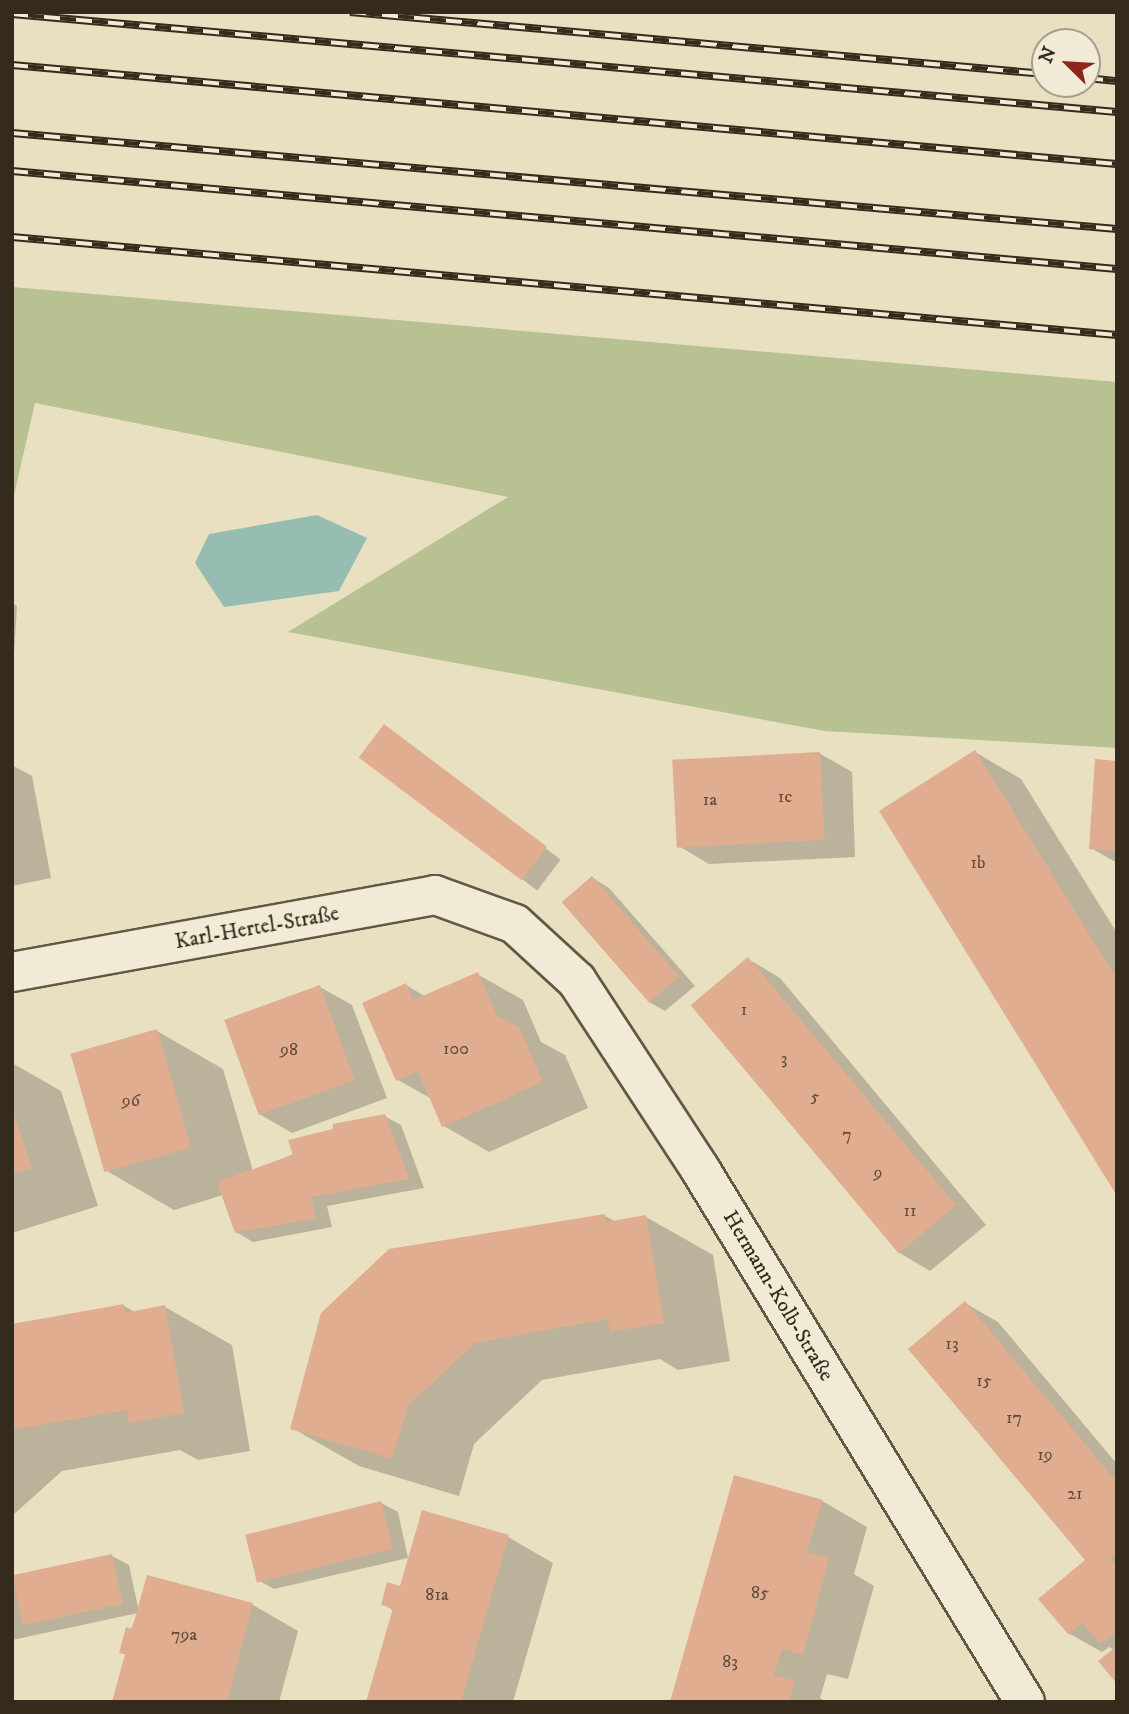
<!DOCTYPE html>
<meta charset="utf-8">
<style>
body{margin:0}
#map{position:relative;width:1129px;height:1714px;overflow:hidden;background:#e9dfc1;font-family:"IM FELL DW Pica",serif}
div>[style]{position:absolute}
.green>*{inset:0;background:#b8c192}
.water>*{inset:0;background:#97bdb3}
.shadow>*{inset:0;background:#0003;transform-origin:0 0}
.building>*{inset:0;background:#e1ad91;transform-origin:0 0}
.roads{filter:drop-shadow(2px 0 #625845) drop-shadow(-2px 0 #625845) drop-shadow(0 2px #625845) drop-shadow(0 -2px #625845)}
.minor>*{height:38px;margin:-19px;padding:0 19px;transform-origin:19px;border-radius:19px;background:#f1ead7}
.rail>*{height:8px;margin-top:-4px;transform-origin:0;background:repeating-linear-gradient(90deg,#f1ead7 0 16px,#352b1c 0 32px);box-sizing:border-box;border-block:2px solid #352b1c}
span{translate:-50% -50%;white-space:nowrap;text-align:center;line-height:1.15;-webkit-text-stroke:5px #f1ead7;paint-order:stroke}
.number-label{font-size:18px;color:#604c39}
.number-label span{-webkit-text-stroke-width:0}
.street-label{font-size:21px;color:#352b1c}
.frame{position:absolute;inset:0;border:14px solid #352b1c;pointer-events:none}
.north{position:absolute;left:1031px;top:28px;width:70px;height:70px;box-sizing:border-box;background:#f1ead7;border:2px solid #a69e8c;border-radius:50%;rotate:294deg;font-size:19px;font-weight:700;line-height:28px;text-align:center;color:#352b1c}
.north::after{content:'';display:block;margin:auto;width:24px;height:32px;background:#8f2418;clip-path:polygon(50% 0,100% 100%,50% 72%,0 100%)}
</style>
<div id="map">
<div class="green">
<div style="clip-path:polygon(12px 287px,1117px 382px,1117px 748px,825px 731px,288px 632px,508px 497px,35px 403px,12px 504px)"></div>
</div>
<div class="water">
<div style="clip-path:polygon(317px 515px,367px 538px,339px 591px,224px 607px,195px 563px,209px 534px)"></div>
</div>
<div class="shadow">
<div style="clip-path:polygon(12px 603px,17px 606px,14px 654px,12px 654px)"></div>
<div style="left:385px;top:727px;width:220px;height:39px;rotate:37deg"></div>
<div style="clip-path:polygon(975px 752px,1021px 779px,1117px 933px,1117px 1193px)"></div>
<div style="clip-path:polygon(819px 753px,852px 772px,855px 857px,709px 864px,677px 845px)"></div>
<div style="clip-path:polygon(1117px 763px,1117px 863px,1091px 848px)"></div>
<div style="clip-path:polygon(12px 765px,32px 776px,51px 878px,12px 886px)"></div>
<div style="clip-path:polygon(593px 878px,609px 888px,695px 986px,665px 1011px,649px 1002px)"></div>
<div style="clip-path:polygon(748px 959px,780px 978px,986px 1225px,930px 1271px,898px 1252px)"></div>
<div style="clip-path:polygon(477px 974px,523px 1000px,541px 1042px,565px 1055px,588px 1108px,489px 1152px,444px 1126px,432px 1099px,398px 1080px,406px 985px,426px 997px)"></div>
<div style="clip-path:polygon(320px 987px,352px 1005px,387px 1098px,292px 1133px,259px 1114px)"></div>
<div style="clip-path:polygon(157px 1031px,223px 1069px,253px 1171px,384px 1116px,401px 1125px,424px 1188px,327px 1206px,332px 1227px,253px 1242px,236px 1232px,223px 1195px,174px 1210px,107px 1171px)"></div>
<div style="clip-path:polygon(12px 1063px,61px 1091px,98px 1206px,12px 1233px)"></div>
<div style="clip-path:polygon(605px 1216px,616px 1222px,646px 1217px,713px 1255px,730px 1361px,678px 1370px,660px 1359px,542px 1380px,474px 1444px,459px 1496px,359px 1466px,292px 1428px)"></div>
<div style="clip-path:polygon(965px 1303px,998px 1322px,1117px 1464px,1117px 1681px,1114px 1650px,1109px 1647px,1102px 1652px,1070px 1634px,1088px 1560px)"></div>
<div style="clip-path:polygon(124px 1306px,135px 1312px,165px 1307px,232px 1345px,250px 1451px,198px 1460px,180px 1450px,62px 1471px,12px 1516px,12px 1324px)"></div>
<div style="clip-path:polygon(822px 1501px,867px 1527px,854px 1574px,874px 1586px,848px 1679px,827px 1674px,820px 1698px,827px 1702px,672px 1702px)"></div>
<div style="clip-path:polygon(381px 1503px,398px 1512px,408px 1558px,274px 1589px,258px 1580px)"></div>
<div style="clip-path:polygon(508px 1537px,553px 1563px,513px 1702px,368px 1702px,394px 1611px,383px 1604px,401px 1588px)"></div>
<div style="clip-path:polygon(112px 1556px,129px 1565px,139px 1612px,148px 1577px,253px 1605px,298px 1631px,279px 1702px,113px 1702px,126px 1655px,121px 1652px,138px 1613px,12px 1640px,12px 1577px)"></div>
</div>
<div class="building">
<div style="left:384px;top:724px;width:204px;height:42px;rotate:37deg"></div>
<div style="clip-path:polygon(975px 750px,1117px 979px,1117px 1196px,879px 811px)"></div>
<div style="left:820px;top:752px;width:88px;height:148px;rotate:87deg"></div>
<div style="clip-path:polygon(1095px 759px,1117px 761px,1117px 851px,1089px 849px)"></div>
<div style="left:592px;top:876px;width:133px;height:40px;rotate:49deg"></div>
<div style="left:748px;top:957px;width:324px;height:75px;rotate:50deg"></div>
<div style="clip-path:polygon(478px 972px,497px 1016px,519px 1027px,543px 1082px,442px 1127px,418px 1071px,396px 1081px,362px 1003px,406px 983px,413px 1000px)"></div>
<div style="left:320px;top:985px;width:101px;height:102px;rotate:70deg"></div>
<div style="left:157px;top:1029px;width:123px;height:90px;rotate:74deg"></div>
<div style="clip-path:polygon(12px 1108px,32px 1168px,12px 1174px)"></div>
<div style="clip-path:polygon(385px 1114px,409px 1179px,311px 1197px,316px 1218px,235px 1233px,217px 1182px,293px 1155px,288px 1140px,333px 1129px,333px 1124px)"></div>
<div style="clip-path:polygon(605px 1214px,606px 1222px,646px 1215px,664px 1323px,610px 1332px,608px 1319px,475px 1343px,408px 1406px,392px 1459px,290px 1429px,321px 1313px,389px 1249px)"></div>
<div style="clip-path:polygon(965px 1301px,1117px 1482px,1117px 1553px,1110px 1559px,1117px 1567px,1117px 1631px,1100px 1644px,1083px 1623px,1069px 1635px,1038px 1599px,1085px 1560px,908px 1349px)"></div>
<div style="clip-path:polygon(124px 1304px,125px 1313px,165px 1305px,184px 1413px,129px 1423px,127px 1410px,12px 1430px,12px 1324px)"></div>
<div style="clip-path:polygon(734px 1475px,823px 1500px,807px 1552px,829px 1558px,803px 1655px,782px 1649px,774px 1675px,795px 1681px,789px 1702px,670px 1702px)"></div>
<div style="left:381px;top:1501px;width:49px;height:140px;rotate:76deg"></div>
<div style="clip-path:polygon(422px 1510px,509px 1535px,461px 1702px,366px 1702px,393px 1608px,381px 1605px,387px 1582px,400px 1586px)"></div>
<div style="left:112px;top:1554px;width:51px;height:102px;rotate:78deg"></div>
<div style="clip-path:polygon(147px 1575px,253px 1603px,227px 1702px,112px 1702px,125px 1654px,119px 1653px,126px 1627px,132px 1629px)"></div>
<div style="clip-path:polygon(1117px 1646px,1117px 1684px,1098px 1661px)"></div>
</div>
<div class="roads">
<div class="minor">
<div style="left:12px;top:972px;width:430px;rotate:-10.3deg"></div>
<div style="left:435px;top:895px;width:85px;rotate:19.9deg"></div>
<div style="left:515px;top:924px;width:84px;rotate:42.6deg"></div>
<div style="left:577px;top:981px;width:225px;rotate:56.8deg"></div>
<div style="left:700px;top:1169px;width:624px;rotate:58.63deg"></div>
</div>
</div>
<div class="rail">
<div style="left:350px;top:12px;width:698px;rotate:5.1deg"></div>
<div style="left:12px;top:14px;width:1109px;rotate:5.07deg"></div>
<div style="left:12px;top:65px;width:1109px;rotate:5.12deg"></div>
<div style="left:1087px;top:78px;width:30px;rotate:6deg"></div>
<div style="left:12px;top:133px;width:1109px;rotate:4.97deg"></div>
<div style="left:12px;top:171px;width:1109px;rotate:5.07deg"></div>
<div style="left:12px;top:237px;width:1109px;rotate:5.07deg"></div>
</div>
<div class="number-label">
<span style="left:785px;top:797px">1c</span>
<span style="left:710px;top:800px">1a</span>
<span style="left:978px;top:863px">1b</span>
<span style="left:744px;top:1010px">1</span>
<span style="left:456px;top:1049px">100</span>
<span style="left:289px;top:1050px">98</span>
<span style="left:784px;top:1059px">3</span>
<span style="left:815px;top:1097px">5</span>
<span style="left:131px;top:1101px">96</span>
<span style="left:847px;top:1135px">7</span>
<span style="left:878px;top:1173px">9</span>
<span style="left:910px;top:1211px">11</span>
<span style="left:952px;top:1344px">13</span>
<span style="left:984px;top:1381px">15</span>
<span style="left:1014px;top:1418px">17</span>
<span style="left:1045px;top:1455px">19</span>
<span style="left:1075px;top:1494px">21</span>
<span style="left:760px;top:1593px">85</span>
<span style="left:437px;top:1595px">81a</span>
<span style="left:184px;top:1635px">79a</span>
<span style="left:730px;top:1662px">83</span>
</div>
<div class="street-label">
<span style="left:257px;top:928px;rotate:-10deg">Karl-Hertel-Straße</span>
<span style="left:778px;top:1296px;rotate:59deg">Hermann-Kolb-Straße</span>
</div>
<div class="frame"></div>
<div class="north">N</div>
</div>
